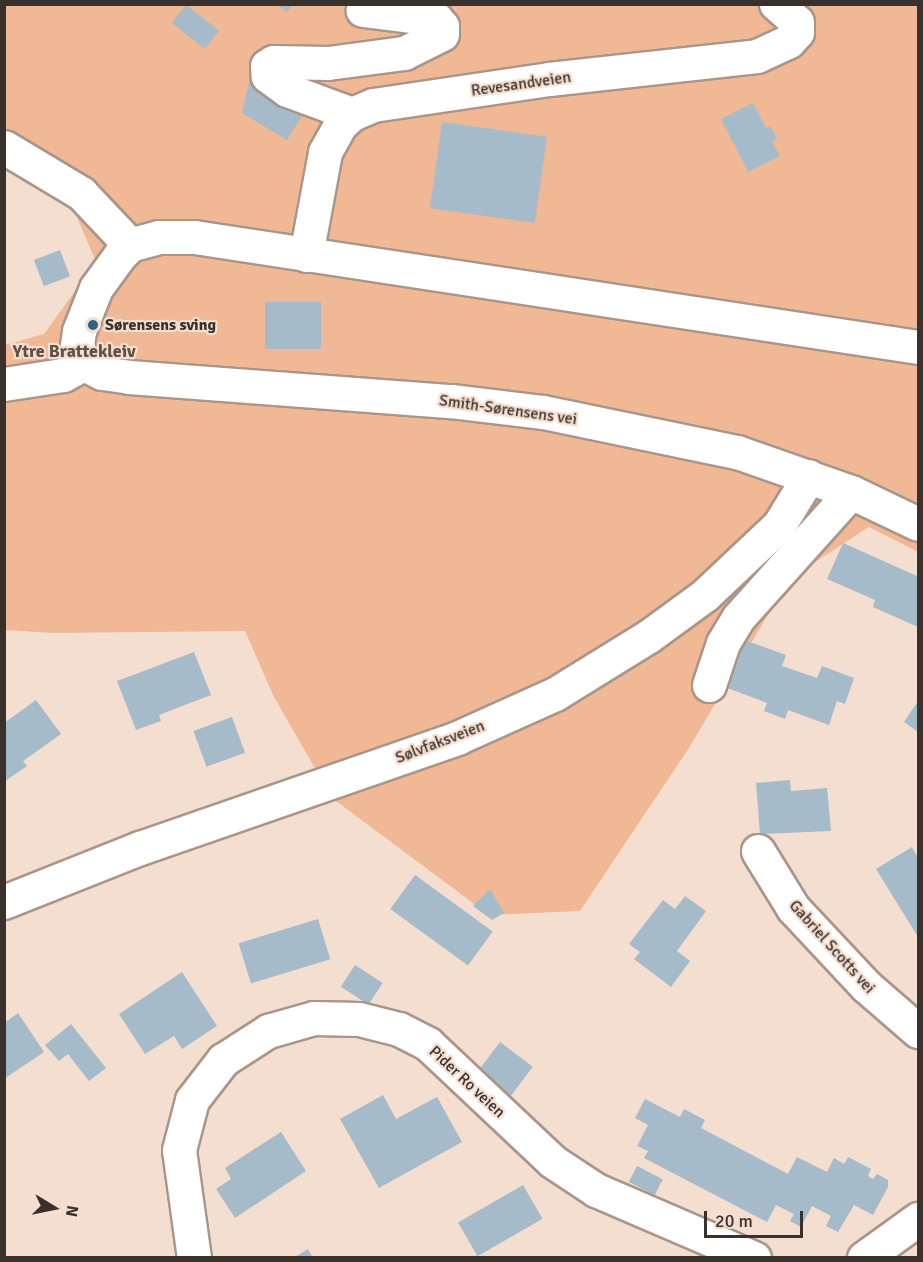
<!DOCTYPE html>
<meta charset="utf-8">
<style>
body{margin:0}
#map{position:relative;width:923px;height:1262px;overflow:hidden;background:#f4ded0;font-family:Signika,sans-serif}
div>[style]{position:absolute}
.green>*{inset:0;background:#f0b894}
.building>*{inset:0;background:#a5bbc9;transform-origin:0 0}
.roads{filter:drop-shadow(2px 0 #aa9589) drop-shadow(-2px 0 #aa9589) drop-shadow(0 2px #aa9589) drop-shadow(0 -2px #aa9589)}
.minor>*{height:33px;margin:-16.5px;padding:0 16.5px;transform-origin:16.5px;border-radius:16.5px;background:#fff}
.secondary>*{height:33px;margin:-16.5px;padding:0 16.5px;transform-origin:16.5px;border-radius:16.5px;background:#fff}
.dots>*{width:16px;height:16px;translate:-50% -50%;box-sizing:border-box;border:3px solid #f4ded0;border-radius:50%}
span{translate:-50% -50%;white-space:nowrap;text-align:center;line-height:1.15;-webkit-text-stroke:4.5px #f4ded0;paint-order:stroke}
.street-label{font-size:16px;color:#3a312c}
.poi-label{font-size:16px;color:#3a312c;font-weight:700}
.left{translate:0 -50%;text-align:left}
.neighbourhood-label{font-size:18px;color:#635045;font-weight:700}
.frame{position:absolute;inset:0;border:6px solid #3a312c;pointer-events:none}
.north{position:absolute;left:24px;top:1178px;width:60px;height:60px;-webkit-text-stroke:4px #f4ded0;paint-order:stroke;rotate:100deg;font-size:16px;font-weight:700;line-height:24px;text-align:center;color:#3a312c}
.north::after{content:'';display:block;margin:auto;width:21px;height:27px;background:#3a312c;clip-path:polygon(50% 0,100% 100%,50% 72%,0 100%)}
.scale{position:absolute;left:704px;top:1211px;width:99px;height:27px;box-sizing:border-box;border:3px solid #3a312c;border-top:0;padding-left:8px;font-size:18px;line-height:21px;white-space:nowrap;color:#3a312c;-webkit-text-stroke:4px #f4ded0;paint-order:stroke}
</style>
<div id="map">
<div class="green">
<div style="clip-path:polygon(4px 5px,918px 5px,918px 552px,869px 527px,789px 579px,689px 748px,580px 911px,489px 915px,332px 798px,274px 697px,245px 631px,52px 633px,5px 630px,5px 345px,44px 334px,96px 262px,68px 196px,5px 166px)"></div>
</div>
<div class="building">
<div style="clip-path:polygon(277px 4px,293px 4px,287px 12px)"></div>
<div style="left:186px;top:5px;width:42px;height:23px;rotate:38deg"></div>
<div style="clip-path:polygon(250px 78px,305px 111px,287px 140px,242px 113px)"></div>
<div style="clip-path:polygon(753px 103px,766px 128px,770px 126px,777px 139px,772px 142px,780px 156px,748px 172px,721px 119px)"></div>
<div style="left:442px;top:122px;width:106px;height:87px;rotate:8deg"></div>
<div style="left:60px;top:250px;width:28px;height:28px;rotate:69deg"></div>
<div style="left:321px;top:302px;width:47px;height:56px;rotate:90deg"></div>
<div style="clip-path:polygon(843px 543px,917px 576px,918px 627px,873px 607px,875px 600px,827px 579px)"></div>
<div style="clip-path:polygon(739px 638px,786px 655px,782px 666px,817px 678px,822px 666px,854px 678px,845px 704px,837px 701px,829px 725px,788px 710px,785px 719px,764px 711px,767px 703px,722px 686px)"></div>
<div style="clip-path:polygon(194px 652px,211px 695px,159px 715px,161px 721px,136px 730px,117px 681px)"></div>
<div style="clip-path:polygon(36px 700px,61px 734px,23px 761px,27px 766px,4px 782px,4px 723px)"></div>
<div style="clip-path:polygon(918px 701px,918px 732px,904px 722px)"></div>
<div style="left:232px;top:717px;width:38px;height:41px;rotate:70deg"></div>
<div style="clip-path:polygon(790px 780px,791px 791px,827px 788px,831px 831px,760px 834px,756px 783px)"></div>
<div style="clip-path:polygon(912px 847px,918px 858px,918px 937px,876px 869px)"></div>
<div style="left:415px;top:875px;width:96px;height:42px;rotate:36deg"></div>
<div style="clip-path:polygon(490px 889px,504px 913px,492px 920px,473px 906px)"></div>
<div style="clip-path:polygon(685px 896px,706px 911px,677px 951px,690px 961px,671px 987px,634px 959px,640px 952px,629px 944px,663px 900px,675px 909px)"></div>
<div style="left:318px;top:919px;width:42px;height:83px;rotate:73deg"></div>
<div style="left:355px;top:965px;width:33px;height:26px;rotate:33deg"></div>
<div style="clip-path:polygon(182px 972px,217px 1026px,182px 1049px,174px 1036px,145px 1054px,119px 1014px)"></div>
<div style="clip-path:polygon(18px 1013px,44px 1052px,4px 1079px,4px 1023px)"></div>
<div style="clip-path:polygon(71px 1024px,106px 1068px,89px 1081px,68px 1054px,59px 1061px,45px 1045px)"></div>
<div style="left:500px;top:1042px;width:41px;height:36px;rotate:37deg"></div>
<div style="clip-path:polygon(383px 1095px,396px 1119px,437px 1097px,462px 1142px,379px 1188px,340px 1119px)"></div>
<div style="clip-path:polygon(645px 1099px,680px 1117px,684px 1109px,705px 1120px,701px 1128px,788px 1174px,797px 1157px,827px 1172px,834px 1158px,844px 1164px,848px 1157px,871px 1169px,868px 1176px,873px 1179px,877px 1174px,888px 1180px,888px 1187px,873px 1215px,854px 1205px,838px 1232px,826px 1226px,831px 1216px,812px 1206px,801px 1227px,790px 1221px,794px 1214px,776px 1205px,767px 1222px,644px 1158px,648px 1151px,637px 1146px,648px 1125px,635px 1118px)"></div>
<div style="clip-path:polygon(281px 1132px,306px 1171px,235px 1218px,216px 1189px,231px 1179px,225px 1168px)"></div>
<div style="left:637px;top:1166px;width:29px;height:18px;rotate:27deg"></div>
<div style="left:523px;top:1185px;width:39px;height:75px;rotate:60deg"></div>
<div style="clip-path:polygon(308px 1249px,313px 1258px,293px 1258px)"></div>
</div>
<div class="roads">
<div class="minor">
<div style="left:352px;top:114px;width:69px;rotate:-159.7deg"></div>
<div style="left:287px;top:90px;width:24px;rotate:-144deg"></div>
<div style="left:268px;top:76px;width:10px;rotate:-96deg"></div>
<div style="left:267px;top:66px;width:7px;rotate:-34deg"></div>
<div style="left:273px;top:62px;width:55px;rotate:1deg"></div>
<div style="left:328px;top:63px;width:77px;rotate:-7.5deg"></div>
<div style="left:404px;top:53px;width:42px;rotate:-26.6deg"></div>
<div style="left:442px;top:34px;width:8px;rotate:-90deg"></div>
<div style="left:442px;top:26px;width:9px;rotate:-131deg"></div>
<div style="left:436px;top:19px;width:74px;rotate:-173deg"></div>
<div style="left:306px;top:255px;width:105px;rotate:-79.5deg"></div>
<div style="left:325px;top:152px;width:31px;rotate:-61deg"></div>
<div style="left:340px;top:125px;width:16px;rotate:-43deg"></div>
<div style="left:352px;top:114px;width:23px;rotate:-23deg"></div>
<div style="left:373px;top:105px;width:178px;rotate:-8.4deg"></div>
<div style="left:549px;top:79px;width:209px;rotate:-6.3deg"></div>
<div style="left:757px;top:56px;width:35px;rotate:-25deg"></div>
<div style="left:789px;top:41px;width:12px;rotate:-48deg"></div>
<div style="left:797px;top:32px;width:10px;rotate:-90deg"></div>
<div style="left:797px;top:22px;width:28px;rotate:-139deg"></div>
<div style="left:4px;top:384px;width:60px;rotate:-8.7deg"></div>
<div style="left:63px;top:375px;width:24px;rotate:-28deg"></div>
<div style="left:709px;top:685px;width:44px;rotate:-71.6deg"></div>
<div style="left:723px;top:643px;width:29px;rotate:-59deg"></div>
<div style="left:738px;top:618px;width:169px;rotate:-48.1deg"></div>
<div style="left:758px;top:851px;width:67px;rotate:58.4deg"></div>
<div style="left:793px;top:908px;width:107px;rotate:46.9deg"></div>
<div style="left:866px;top:986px;width:69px;rotate:40.9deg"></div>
<div style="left:4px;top:902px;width:146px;rotate:-21.7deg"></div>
<div style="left:140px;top:848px;width:336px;rotate:-19.1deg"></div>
<div style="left:457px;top:738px;width:107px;rotate:-24.2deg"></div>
<div style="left:555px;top:694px;width:110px;rotate:-31.7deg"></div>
<div style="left:649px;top:636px;width:69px;rotate:-36.2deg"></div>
<div style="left:705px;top:595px;width:102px;rotate:-43.4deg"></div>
<div style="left:779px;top:525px;width:57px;rotate:-58.5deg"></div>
<div style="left:194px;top:1258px;width:109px;rotate:-97.9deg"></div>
<div style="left:179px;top:1150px;width:52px;rotate:-75.4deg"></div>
<div style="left:192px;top:1100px;width:51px;rotate:-52.2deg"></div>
<div style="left:223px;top:1060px;width:54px;rotate:-32.8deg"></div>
<div style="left:268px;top:1031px;width:48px;rotate:-15.8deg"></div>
<div style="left:314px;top:1018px;width:45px;rotate:1.3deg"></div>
<div style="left:359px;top:1019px;width:41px;rotate:14deg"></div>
<div style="left:399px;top:1029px;width:33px;rotate:27deg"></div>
<div style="left:428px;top:1044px;width:170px;rotate:43.3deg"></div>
<div style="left:552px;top:1161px;width:53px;rotate:33.4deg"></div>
<div style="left:596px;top:1190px;width:172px;rotate:23.3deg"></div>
<div style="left:864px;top:1258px;width:67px;rotate:-35.8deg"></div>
</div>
<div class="secondary">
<div style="left:4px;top:147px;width:90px;rotate:30.9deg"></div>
<div style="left:81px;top:193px;width:71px;rotate:46.7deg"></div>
<div style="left:918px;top:347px;width:732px;rotate:-171.36deg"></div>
<div style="left:194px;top:237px;width:35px;rotate:180deg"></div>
<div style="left:159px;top:237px;width:30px;rotate:165deg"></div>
<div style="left:130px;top:245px;width:14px;rotate:135deg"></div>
<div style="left:120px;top:255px;width:41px;rotate:126deg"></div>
<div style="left:96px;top:288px;width:46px;rotate:111.6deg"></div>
<div style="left:79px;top:331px;width:15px;rotate:98deg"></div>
<div style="left:77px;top:346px;width:19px;rotate:69deg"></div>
<div style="left:84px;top:364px;width:20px;rotate:27deg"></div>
<div style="left:102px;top:373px;width:27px;rotate:8deg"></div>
<div style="left:129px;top:377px;width:323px;rotate:4.3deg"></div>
<div style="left:451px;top:401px;width:93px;rotate:6.8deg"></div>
<div style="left:543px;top:412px;width:198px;rotate:11.7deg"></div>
<div style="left:737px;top:452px;width:121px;rotate:19.3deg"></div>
<div style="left:851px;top:492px;width:74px;rotate:25.5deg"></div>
</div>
</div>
<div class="dots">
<div style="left:93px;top:325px;background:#2e637f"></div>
</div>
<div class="street-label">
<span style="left:521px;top:84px;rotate:-8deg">Revesandveien</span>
<span style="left:508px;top:410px;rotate:8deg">Smith-Sørensens vei</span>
<span style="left:440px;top:742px;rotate:-21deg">Sølvfaksveien</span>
<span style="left:832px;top:947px;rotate:48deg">Gabriel Scotts vei</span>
<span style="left:467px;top:1082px;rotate:43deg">Pider Ro veien</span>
</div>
<div class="poi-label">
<span class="left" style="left:105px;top:325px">Sørensens sving</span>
</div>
<div class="neighbourhood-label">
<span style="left:74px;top:351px">Ytre Brattekleiv</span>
</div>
<div class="frame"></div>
<div class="north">N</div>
<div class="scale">20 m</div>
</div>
